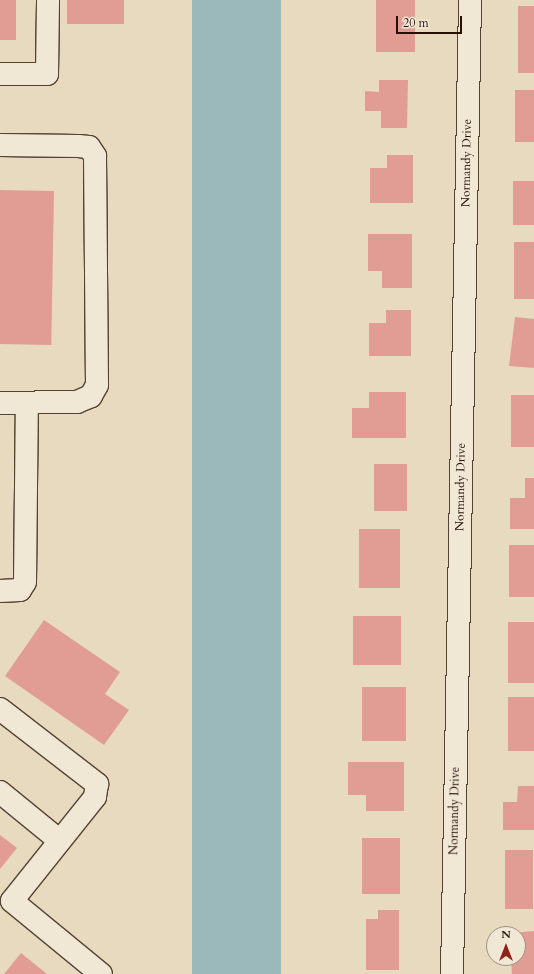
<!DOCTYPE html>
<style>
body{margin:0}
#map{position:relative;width:534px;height:974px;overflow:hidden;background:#e8dabf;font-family:Cardo,serif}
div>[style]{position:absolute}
.water>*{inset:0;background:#9bb8bb;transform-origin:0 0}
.building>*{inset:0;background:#e19d94;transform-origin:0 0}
.roads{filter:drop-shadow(1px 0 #564234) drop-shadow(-1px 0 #564234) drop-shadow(0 1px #564234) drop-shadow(0 -1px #564234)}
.minor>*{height:22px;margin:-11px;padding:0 11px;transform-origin:11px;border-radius:11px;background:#f0e7d5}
span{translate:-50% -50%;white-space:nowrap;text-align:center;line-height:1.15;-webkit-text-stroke:3px #f0e7d5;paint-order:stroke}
.street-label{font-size:12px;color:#261006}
.north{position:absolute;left:486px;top:926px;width:40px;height:40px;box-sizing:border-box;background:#f0e7d5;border:1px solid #9f9182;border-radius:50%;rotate:0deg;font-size:11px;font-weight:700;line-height:16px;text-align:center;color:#261006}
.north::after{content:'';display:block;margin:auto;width:14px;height:18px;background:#8f2418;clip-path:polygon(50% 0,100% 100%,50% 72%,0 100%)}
.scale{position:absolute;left:396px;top:16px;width:66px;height:18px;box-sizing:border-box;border:2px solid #261006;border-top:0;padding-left:5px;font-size:12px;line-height:14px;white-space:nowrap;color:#261006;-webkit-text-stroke:3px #f0e7d5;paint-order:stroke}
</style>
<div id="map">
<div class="water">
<div style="left:192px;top:0;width:89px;height:974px"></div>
</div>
<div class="building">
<div style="left:0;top:0;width:16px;height:40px"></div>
<div style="left:67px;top:0;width:57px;height:24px"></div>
<div style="left:376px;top:0;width:39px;height:52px"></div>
<div style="left:518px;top:6px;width:16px;height:67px"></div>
<div style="clip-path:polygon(379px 80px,408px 80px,407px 128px,381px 128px,381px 111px,365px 111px,365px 91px,379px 92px)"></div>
<div style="left:515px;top:90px;width:19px;height:52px"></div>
<div style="clip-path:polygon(387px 155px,413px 155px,413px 203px,370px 203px,370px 168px,387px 168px)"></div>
<div style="left:513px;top:181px;width:21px;height:44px"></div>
<div style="left:0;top:190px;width:54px;height:154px;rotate:1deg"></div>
<div style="clip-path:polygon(368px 234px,412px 234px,412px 288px,382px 288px,382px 271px,368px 271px)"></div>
<div style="left:514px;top:242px;width:20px;height:57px"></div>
<div style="clip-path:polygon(386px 310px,411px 310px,411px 356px,369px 356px,369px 323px,386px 323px)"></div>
<div style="clip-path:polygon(515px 317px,534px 319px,534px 368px,509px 366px)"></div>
<div style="clip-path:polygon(369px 392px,406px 392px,406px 438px,352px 438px,352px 408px,369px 408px)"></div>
<div style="left:534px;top:395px;width:52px;height:23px;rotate:90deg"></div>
<div style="left:374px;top:464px;width:33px;height:47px"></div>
<div style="clip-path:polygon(525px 478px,534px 478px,534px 529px,510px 529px,510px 498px,525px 498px)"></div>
<div style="left:359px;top:529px;width:41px;height:59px"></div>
<div style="left:509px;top:545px;width:25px;height:52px"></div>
<div style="left:353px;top:616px;width:48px;height:49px"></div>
<div style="clip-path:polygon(44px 620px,120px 672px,105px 694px,129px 710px,104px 745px,5px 676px)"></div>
<div style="left:508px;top:622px;width:26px;height:61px"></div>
<div style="left:362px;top:687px;width:44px;height:54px"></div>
<div style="left:508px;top:697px;width:26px;height:54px"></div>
<div style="clip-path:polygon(348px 762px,404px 762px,404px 811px,366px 811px,366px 795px,348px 795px)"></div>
<div style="clip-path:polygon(518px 786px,534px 786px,534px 830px,503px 830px,503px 802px,517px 802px)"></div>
<div style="clip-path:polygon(0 835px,17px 848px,0 869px)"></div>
<div style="left:362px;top:838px;width:38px;height:56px"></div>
<div style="left:505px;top:850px;width:28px;height:59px"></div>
<div style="clip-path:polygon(378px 910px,399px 910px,399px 970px,366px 970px,366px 919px,378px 919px)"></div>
<div style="clip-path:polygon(534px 931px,534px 974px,512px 974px,511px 958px,518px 958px,518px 934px,510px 933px)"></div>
<div style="clip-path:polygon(21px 953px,47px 974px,4px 974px)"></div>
</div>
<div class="roads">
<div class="minor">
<div style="left:0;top:74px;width:47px"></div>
<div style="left:47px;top:74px;width:74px;rotate:-89.2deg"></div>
<div style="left:0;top:145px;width:78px;rotate:0.7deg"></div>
<div style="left:78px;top:146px;width:11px;rotate:5deg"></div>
<div style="left:89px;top:147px;width:11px;rotate:56deg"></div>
<div style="left:95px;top:156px;width:229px;rotate:89.5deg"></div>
<div style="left:97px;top:385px;width:13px;rotate:119deg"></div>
<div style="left:91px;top:396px;width:15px;rotate:157deg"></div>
<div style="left:77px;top:402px;width:77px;rotate:179.3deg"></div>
<div style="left:0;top:591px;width:20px;rotate:-3deg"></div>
<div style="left:20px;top:590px;width:9px;rotate:-58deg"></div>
<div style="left:25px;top:582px;width:179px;rotate:-89.4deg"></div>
<div style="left:0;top:709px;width:123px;rotate:37.7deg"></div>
<div style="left:97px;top:784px;width:13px;rotate:99deg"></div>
<div style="left:95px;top:797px;width:133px;rotate:128.6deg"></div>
<div style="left:12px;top:901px;width:115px;rotate:39.4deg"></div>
<div style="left:0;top:792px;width:77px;rotate:39.2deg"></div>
<div style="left:452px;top:974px;width:974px;rotate:-88.94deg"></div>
</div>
</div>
<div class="street-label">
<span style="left:467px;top:163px;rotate:-89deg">Normandy Drive</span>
<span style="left:461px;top:487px;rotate:-89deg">Normandy Drive</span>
<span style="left:455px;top:811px;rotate:-89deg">Normandy Drive</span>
</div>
<div class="north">N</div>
<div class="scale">20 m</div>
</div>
